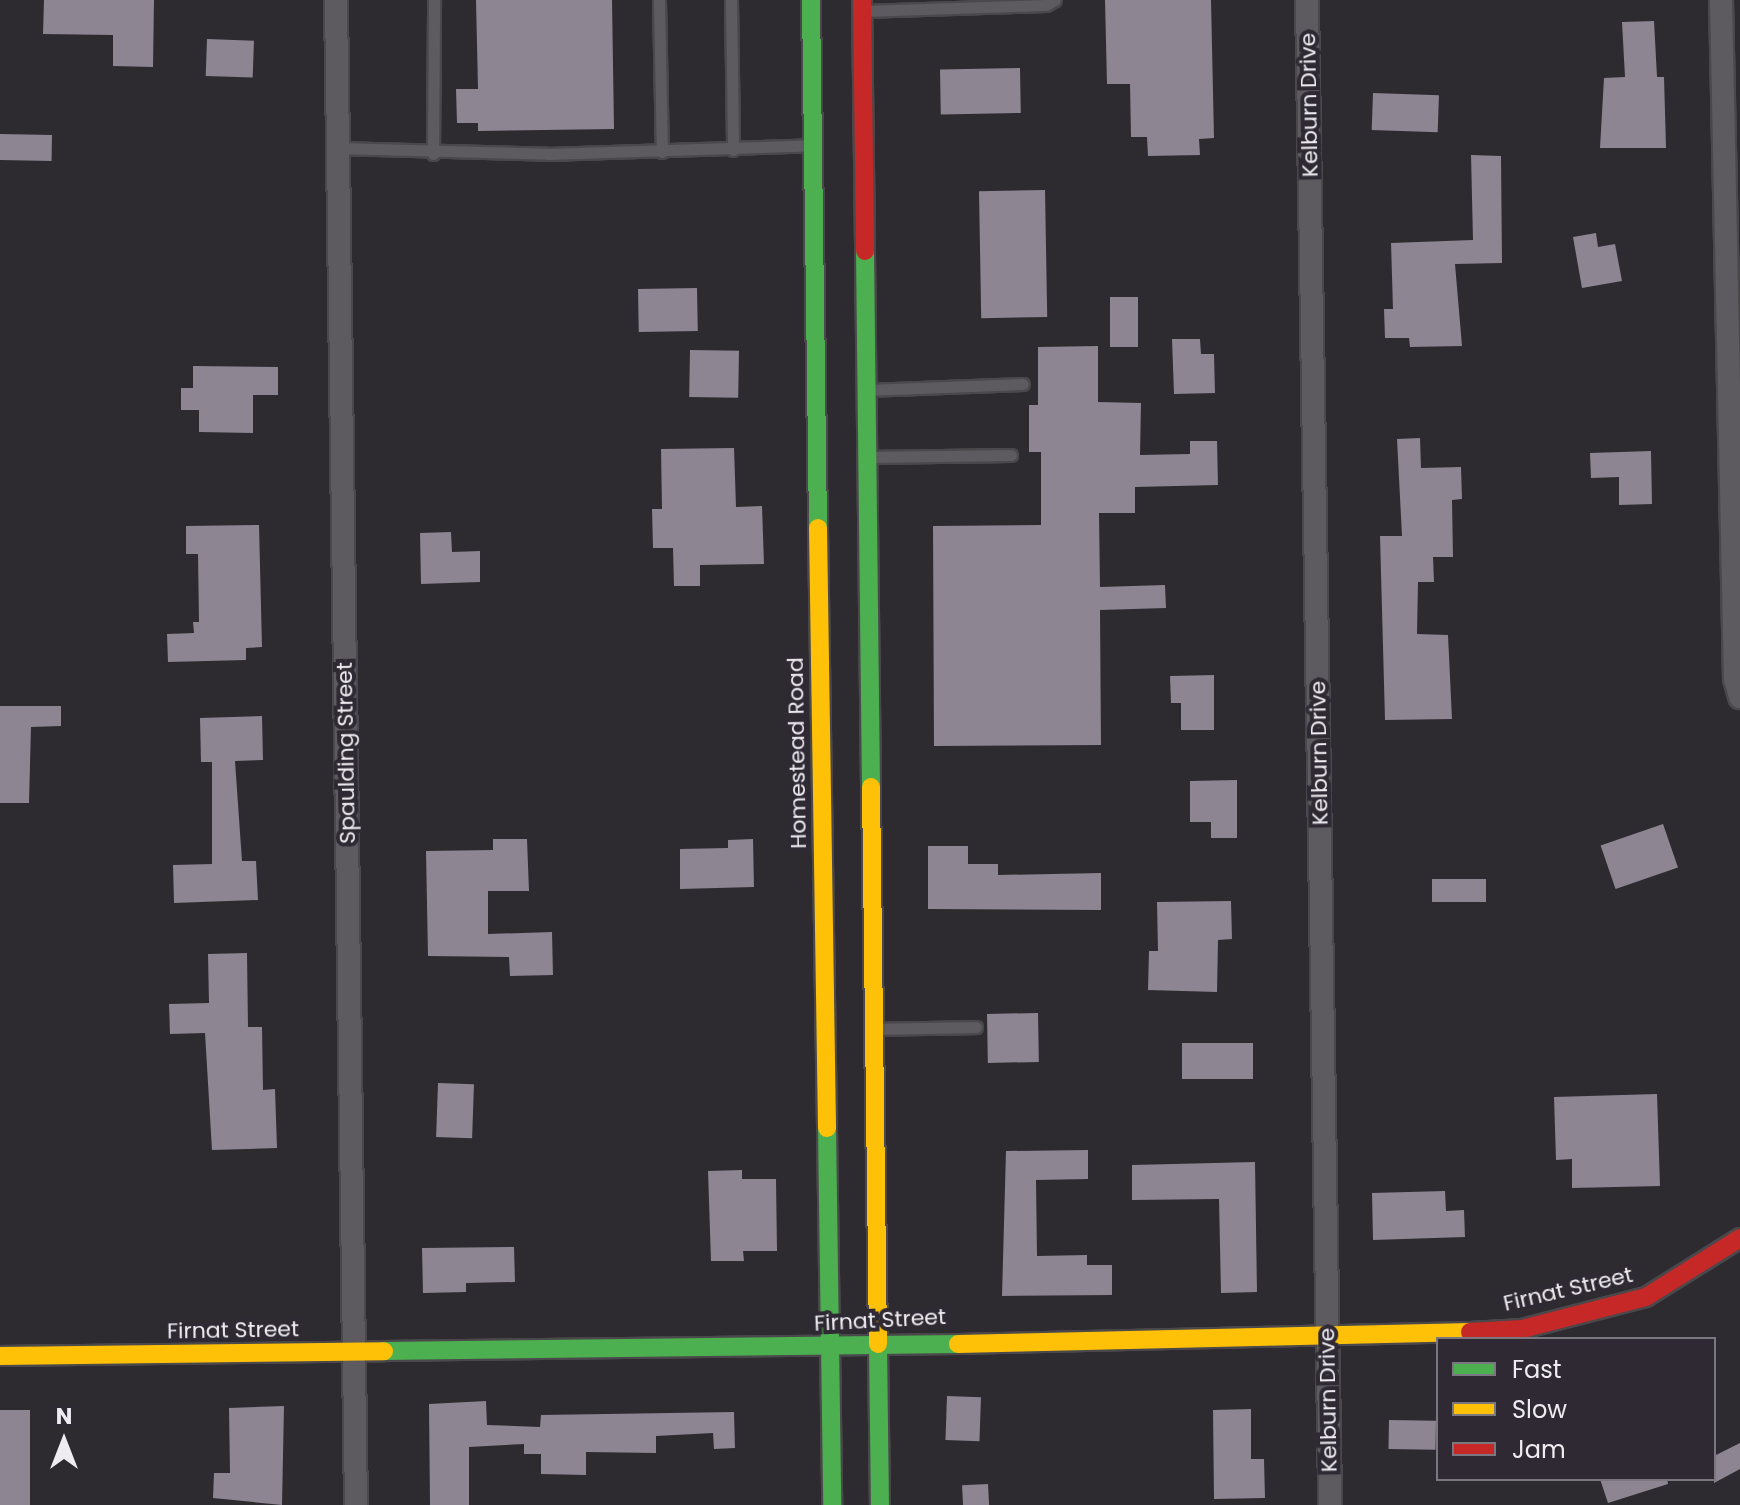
<!DOCTYPE html>
<style>
body{margin:0}
#map{position:relative;width:1740px;height:1505px;overflow:hidden;background:#2e2b30;font-family:Poppins,sans-serif}
div>[style]{position:absolute}
.building>*{inset:0;background:#8d8592;transform-origin:0 0}
.roads{filter:drop-shadow(2px 0 #4a484b) drop-shadow(-2px 0 #4a484b) drop-shadow(0 2px #4a484b) drop-shadow(0 -2px #4a484b)}
.lane>*{height:11px;margin:-5.5px;padding:0 5.5px;transform-origin:5.5px;border-radius:5.5px;background:#5e5b60}
.street>*{height:22px;margin:-11px;padding:0 11px;transform-origin:11px;border-radius:11px;background:#5e5b60}
.fast>*{height:18px;margin:-9px;padding:0 9px;transform-origin:9px;border-radius:9px;background:#4caf50}
.slow>*{height:18px;margin:-9px;padding:0 9px;transform-origin:9px;border-radius:9px;background:#ffc107}
.jam>*{height:18px;margin:-9px;padding:0 9px;transform-origin:9px;border-radius:9px;background:#c62828}
span{translate:-50% -50%;white-space:nowrap;text-align:center;line-height:1.15;-webkit-text-stroke:8px #2e2932;paint-order:stroke}
.street-label{font-size:22px;color:#efecf1}
.legend{position:absolute;left:1436px;top:1337px;width:280px;height:144px;box-sizing:border-box;background:#2e2932;border:2px solid #7b777e;margin:0;padding:10px 14px;list-style:none;font-size:24px;color:#efecf1}
.legend li{display:flex;align-items:center;gap:16px;height:40px}
.legend b{width:40px;border:2px solid #7b777e}
.north{position:absolute;left:24px;top:1401px;width:80px;height:80px;-webkit-text-stroke:6px #2e2932;paint-order:stroke;rotate:0deg;font-size:22px;font-weight:700;line-height:32px;text-align:center;color:#efecf1}
.north::after{content:'';display:block;margin:auto;width:28px;height:36px;background:#efecf1;clip-path:polygon(50% 0,100% 100%,50% 72%,0 100%)}
</style>
<div id="map">
<div class="building">
<div style="clip-path:polygon(44px 0,154px 0,153px 67px,113px 66px,113px 35px,43px 34px)"></div>
<div style="clip-path:polygon(476px 0,612px 0,614px 129px,478px 131px,478px 123px,457px 123px,456px 89px,478px 89px)"></div>
<div style="clip-path:polygon(1105px 0,1211px 0,1214px 138px,1199px 139px,1200px 155px,1148px 156px,1147px 137px,1131px 137px,1130px 84px,1107px 84px)"></div>
<div style="clip-path:polygon(1654px 21px,1657px 77px,1664px 77px,1666px 148px,1600px 148px,1604px 78px,1625px 77px,1622px 22px)"></div>
<div style="left:207px;top:39px;width:47px;height:37px;rotate:2deg"></div>
<div style="left:1020px;top:68px;width:45px;height:80px;rotate:89deg"></div>
<div style="left:1373px;top:93px;width:66px;height:37px;rotate:2deg"></div>
<div style="left:0;top:134px;width:52px;height:26px;rotate:1deg"></div>
<div style="clip-path:polygon(1471px 155px,1501px 156px,1502px 263px,1455px 264px,1462px 346px,1410px 347px,1409px 338px,1385px 338px,1384px 309px,1393px 309px,1391px 243px,1473px 240px)"></div>
<div style="left:1045px;top:190px;width:127px;height:66px;rotate:89deg"></div>
<div style="clip-path:polygon(1596px 233px,1598px 247px,1615px 244px,1622px 281px,1582px 288px,1573px 237px)"></div>
<div style="left:697px;top:288px;width:43px;height:59px;rotate:89deg"></div>
<div style="left:1110px;top:297px;width:28px;height:50px"></div>
<div style="clip-path:polygon(1172px 339px,1200px 339px,1201px 354px,1214px 354px,1215px 393px,1174px 394px)"></div>
<div style="clip-path:polygon(1098px 346px,1098px 402px,1141px 403px,1140px 455px,1190px 454px,1190px 441px,1217px 441px,1218px 485px,1135px 487px,1135px 513px,1099px 513px,1100px 587px,1165px 585px,1166px 608px,1100px 610px,1101px 745px,934px 746px,933px 526px,1041px 525px,1041px 452px,1029px 452px,1029px 405px,1038px 405px,1038px 347px)"></div>
<div style="left:690px;top:350px;width:49px;height:47px;rotate:1deg"></div>
<div style="clip-path:polygon(193px 366px,278px 367px,278px 395px,253px 395px,253px 433px,199px 432px,199px 410px,181px 410px,181px 388px,193px 388px)"></div>
<div style="clip-path:polygon(1420px 438px,1421px 468px,1461px 467px,1462px 499px,1452px 500px,1453px 557px,1433px 557px,1434px 582px,1418px 582px,1417px 634px,1448px 635px,1452px 719px,1385px 720px,1380px 536px,1402px 536px,1397px 439px)"></div>
<div style="clip-path:polygon(734px 448px,736px 507px,762px 506px,764px 564px,700px 565px,700px 586px,674px 586px,673px 548px,653px 548px,652px 509px,662px 509px,661px 449px)"></div>
<div style="clip-path:polygon(1651px 451px,1652px 504px,1619px 505px,1619px 477px,1591px 478px,1590px 453px)"></div>
<div style="clip-path:polygon(259px 525px,262px 647px,246px 648px,246px 660px,168px 662px,167px 634px,194px 633px,193px 622px,199px 622px,198px 554px,186px 554px,186px 526px)"></div>
<div style="clip-path:polygon(451px 532px,452px 552px,480px 551px,480px 582px,421px 584px,420px 533px)"></div>
<div style="clip-path:polygon(1214px 675px,1214px 730px,1181px 730px,1181px 703px,1171px 703px,1170px 676px)"></div>
<div style="clip-path:polygon(0 706px,61px 706px,61px 726px,31px 727px,29px 803px,0 803px)"></div>
<div style="clip-path:polygon(262px 716px,263px 760px,235px 761px,242px 861px,256px 861px,258px 900px,174px 903px,173px 865px,212px 864px,212px 762px,201px 762px,200px 718px)"></div>
<div style="clip-path:polygon(1237px 780px,1237px 838px,1211px 838px,1211px 822px,1190px 822px,1190px 781px)"></div>
<div style="left:1663px;top:824px;width:46px;height:66px;rotate:71deg"></div>
<div style="clip-path:polygon(493px 839px,527px 839px,529px 891px,488px 891px,488px 934px,552px 932px,553px 975px,510px 976px,509px 957px,428px 956px,426px 851px,493px 850px)"></div>
<div style="clip-path:polygon(753px 839px,754px 887px,680px 889px,680px 849px,728px 848px,728px 840px)"></div>
<div style="clip-path:polygon(928px 846px,968px 846px,968px 864px,998px 864px,998px 875px,1101px 873px,1101px 910px,928px 909px)"></div>
<div style="left:1486px;top:879px;width:23px;height:54px;rotate:90deg"></div>
<div style="clip-path:polygon(1231px 901px,1232px 939px,1218px 940px,1217px 992px,1148px 990px,1149px 951px,1158px 951px,1157px 902px)"></div>
<div style="clip-path:polygon(247px 953px,248px 1027px,262px 1027px,263px 1090px,275px 1089px,277px 1148px,212px 1150px,205px 1033px,170px 1034px,169px 1004px,209px 1003px,208px 954px)"></div>
<div style="left:1038px;top:1013px;width:49px;height:51px;rotate:89deg"></div>
<div style="left:1253px;top:1043px;width:36px;height:71px;rotate:90deg"></div>
<div style="left:438px;top:1083px;width:36px;height:54px;rotate:2deg"></div>
<div style="clip-path:polygon(1657px 1094px,1660px 1186px,1572px 1188px,1572px 1159px,1556px 1160px,1554px 1097px)"></div>
<div style="clip-path:polygon(1088px 1150px,1088px 1179px,1036px 1180px,1037px 1256px,1087px 1255px,1087px 1265px,1112px 1265px,1112px 1295px,1002px 1296px,1006px 1151px)"></div>
<div style="clip-path:polygon(1255px 1162px,1257px 1292px,1221px 1293px,1219px 1199px,1132px 1200px,1132px 1165px)"></div>
<div style="clip-path:polygon(742px 1170px,742px 1179px,776px 1179px,777px 1251px,743px 1251px,744px 1261px,711px 1261px,708px 1171px)"></div>
<div style="clip-path:polygon(1445px 1191px,1446px 1211px,1464px 1210px,1465px 1237px,1373px 1240px,1372px 1193px)"></div>
<div style="clip-path:polygon(514px 1247px,515px 1282px,466px 1283px,466px 1292px,423px 1293px,422px 1248px)"></div>
<div style="left:947px;top:1396px;width:34px;height:44px;rotate:2deg"></div>
<div style="clip-path:polygon(486px 1401px,487px 1425px,540px 1427px,541px 1415px,734px 1412px,735px 1448px,714px 1449px,713px 1433px,656px 1436px,656px 1453px,586px 1452px,586px 1475px,541px 1474px,541px 1454px,524px 1454px,524px 1444px,469px 1447px,469px 1505px,430px 1505px,429px 1404px)"></div>
<div style="clip-path:polygon(284px 1406px,282px 1505px,213px 1498px,214px 1473px,230px 1473px,229px 1408px)"></div>
<div style="clip-path:polygon(1251px 1409px,1251px 1459px,1264px 1459px,1265px 1498px,1214px 1499px,1213px 1410px)"></div>
<div style="left:30px;top:1410px;width:95px;height:30px;rotate:90deg"></div>
<div style="left:1389px;top:1420px;width:47px;height:29px;rotate:1deg"></div>
<div style="clip-path:polygon(1740px 1443px,1740px 1469px,1714px 1483px,1714px 1456px)"></div>
<div style="clip-path:polygon(1600px 1479px,1667px 1479px,1668px 1484px,1608px 1503px)"></div>
<div style="left:988px;top:1484px;width:21px;height:26px;rotate:87deg"></div>
</div>
<div class="roads">
<div class="lane">
<div style="left:659px;top:0;width:152px;rotate:88.9deg"></div>
<div style="left:731px;top:0;width:150px;rotate:89.2deg"></div>
<div style="left:863px;top:11px;width:183px;rotate:-1.9deg"></div>
<div style="left:1046px;top:5px;width:10px;rotate:-29deg"></div>
<div style="left:338px;top:148px;width:210px;rotate:1.6deg"></div>
<div style="left:548px;top:154px;width:265px;rotate:-1.9deg"></div>
<div style="left:433px;top:154px;width:154px;rotate:-89.6deg"></div>
<div style="left:867px;top:390px;width:156px;rotate:-2.2deg"></div>
<div style="left:868px;top:457px;width:143px;rotate:-0.8deg"></div>
<div style="left:874px;top:1029px;width:102px;rotate:-1.1deg"></div>
</div>
<div class="street">
<div style="left:336px;top:0;width:1505px;rotate:89.24deg"></div>
<div style="left:1307px;top:0;width:1505px;rotate:89.12deg"></div>
<div style="left:1721px;top:0;width:679px;rotate:88.82deg"></div>
<div style="left:1735px;top:679px;width:19px;rotate:74deg"></div>
</div>
<div class="fast">
<div style="left:811px;top:0;width:528px;rotate:89.24deg"></div>
<div style="left:865px;top:251px;width:536px;rotate:89.36deg"></div>
<div style="left:827px;top:1128px;width:377px;rotate:89.2deg"></div>
<div style="left:878px;top:1344px;width:161px;rotate:89.3deg"></div>
<div style="left:384px;top:1351px;width:574px;rotate:-0.7deg"></div>
</div>
<div class="slow">
<div style="left:818px;top:528px;width:600px;rotate:89.14deg"></div>
<div style="left:871px;top:787px;width:557px;rotate:89.28deg"></div>
<div style="left:958px;top:1344px;width:512px;rotate:-1.34deg"></div>
<div style="left:0;top:1356px;width:384px;rotate:-0.7deg"></div>
</div>
<div class="jam">
<div style="left:862px;top:0;width:251px;rotate:89.3deg"></div>
<div style="left:1470px;top:1332px;width:52px;rotate:-3.3deg"></div>
<div style="left:1522px;top:1329px;width:128px;rotate:-14.5deg"></div>
<div style="left:1646px;top:1297px;width:111px;rotate:-32.1deg"></div>
</div>
</div>
<div class="street-label">
<span style="left:1309px;top:105px;rotate:-91deg">Kelburn Drive</span>
<span style="left:346px;top:753px;rotate:-91deg">Spaulding Street</span>
<span style="left:797px;top:753px;rotate:-91deg">Homestead Road</span>
<span style="left:1319px;top:753px;rotate:-91deg">Kelburn Drive</span>
<span style="left:1568px;top:1289px;rotate:-13deg">Firnat Street</span>
<span style="left:880px;top:1320px;rotate:-3deg">Firnat Street</span>
<span style="left:233px;top:1330px;rotate:-1deg">Firnat Street</span>
<span style="left:1328px;top:1400px;rotate:-91deg">Kelburn Drive</span>
</div>
<ul class="legend">
<li><b style="height:10px;background:#4caf50"></b>Fast</li>
<li><b style="height:10px;background:#ffc107"></b>Slow</li>
<li><b style="height:10px;background:#c62828"></b>Jam</li>
</ul>
<div class="north">N</div>
</div>
